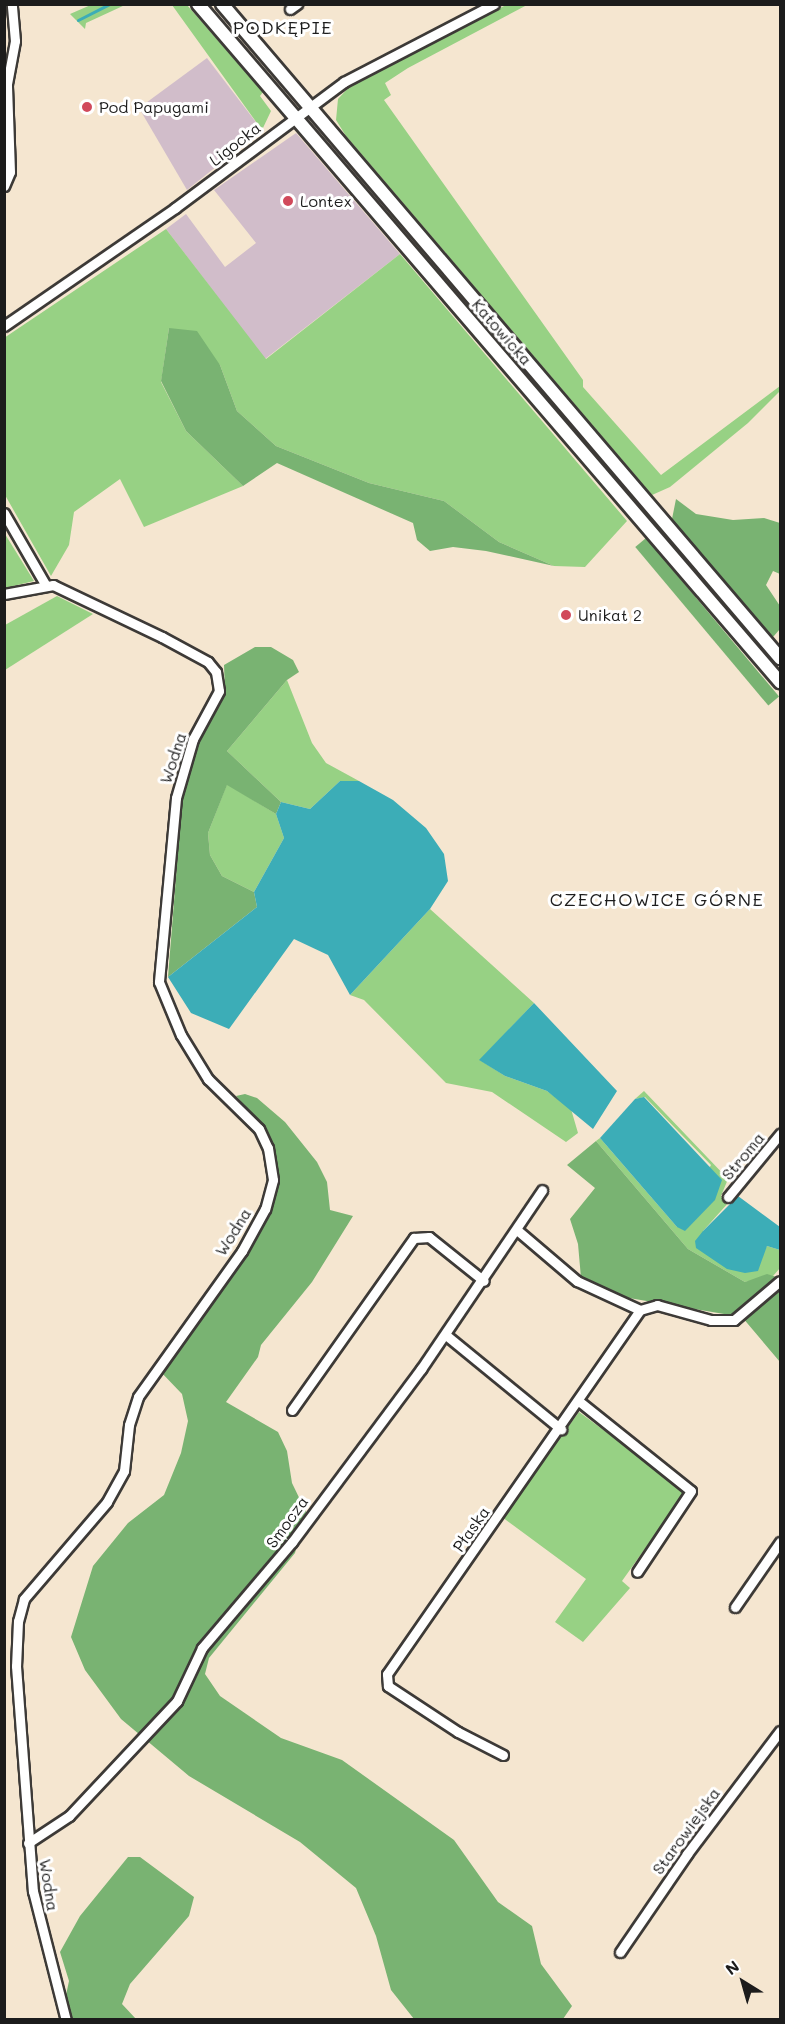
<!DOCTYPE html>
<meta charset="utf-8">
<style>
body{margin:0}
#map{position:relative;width:785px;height:2024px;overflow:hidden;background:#f5e6d0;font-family:Mali,sans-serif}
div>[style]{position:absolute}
.industrial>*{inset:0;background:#d1bdca}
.green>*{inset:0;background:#97d184}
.forest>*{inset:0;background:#79b372;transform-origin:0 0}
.water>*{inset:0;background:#3cadb7}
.stream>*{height:3px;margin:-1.5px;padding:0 1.5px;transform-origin:1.5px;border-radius:1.5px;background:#3cadb7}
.roads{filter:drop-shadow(2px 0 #3d3a37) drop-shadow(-2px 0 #3d3a37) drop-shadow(0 2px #3d3a37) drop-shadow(0 -2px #3d3a37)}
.minor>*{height:9px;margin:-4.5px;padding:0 4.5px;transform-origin:4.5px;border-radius:4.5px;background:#fff}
.major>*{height:12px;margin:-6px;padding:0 6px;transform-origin:6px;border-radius:6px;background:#fff}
.dots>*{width:16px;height:16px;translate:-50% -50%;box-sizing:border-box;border:3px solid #fff;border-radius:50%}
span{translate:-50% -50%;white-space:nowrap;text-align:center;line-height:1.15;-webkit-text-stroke:6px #fff;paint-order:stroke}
.poi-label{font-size:16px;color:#1c1c1c}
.left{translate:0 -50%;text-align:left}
.street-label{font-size:16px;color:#1c1c1c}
.neighbourhood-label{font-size:18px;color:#1c1c1c;letter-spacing:1.5px}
.frame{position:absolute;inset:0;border:6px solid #1c1c1c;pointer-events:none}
.north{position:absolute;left:713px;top:1952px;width:60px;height:60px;-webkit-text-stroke:4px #fff;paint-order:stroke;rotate:323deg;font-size:16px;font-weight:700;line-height:24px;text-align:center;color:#1c1c1c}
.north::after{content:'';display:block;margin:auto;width:21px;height:27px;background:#1c1c1c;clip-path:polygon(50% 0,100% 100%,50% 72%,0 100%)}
</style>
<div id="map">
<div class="industrial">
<div style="clip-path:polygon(207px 58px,262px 130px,187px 190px,139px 108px)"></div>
<div style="clip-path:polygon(296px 133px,400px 254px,265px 359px,166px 229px,186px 214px,225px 267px,256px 243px,214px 190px)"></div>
</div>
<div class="green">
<div style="clip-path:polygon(93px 4px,125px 4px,125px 5px,86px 23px,85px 29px,70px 14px)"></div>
<div style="clip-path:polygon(172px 5px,187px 5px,263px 92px,260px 96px,271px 111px,262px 130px)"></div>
<div style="clip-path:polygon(506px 5px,527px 5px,408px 68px,385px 83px,391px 95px,384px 100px,583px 380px,583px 387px,661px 475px,780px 386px,780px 391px,748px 423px,670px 487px,652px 495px,346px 136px,336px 120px,338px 99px,352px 84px)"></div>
<div style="clip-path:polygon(166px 229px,266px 359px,400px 254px,627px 521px,585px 567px,554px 566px,499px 542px,444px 501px,369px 483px,276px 446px,237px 411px,220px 365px,169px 328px,161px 382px,186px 431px,243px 486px,144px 527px,120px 479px,74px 512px,69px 545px,51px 576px,5px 495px,4px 338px)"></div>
<div style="clip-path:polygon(4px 534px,5px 534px,34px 581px,5px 588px)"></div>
<div style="clip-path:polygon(57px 596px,93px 614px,5px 670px,5px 625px)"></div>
<div style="clip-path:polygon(287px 680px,312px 743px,326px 763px,359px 781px,340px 781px,310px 809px,281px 802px,227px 751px)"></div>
<div style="clip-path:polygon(227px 784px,276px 814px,284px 838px,254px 892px,222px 876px,210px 855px,208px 833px)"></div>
<div style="clip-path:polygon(430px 909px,534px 1003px,480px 1060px,505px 1076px,547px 1091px,571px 1109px,578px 1133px,566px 1142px,492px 1092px,446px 1083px,364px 1000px,350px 995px)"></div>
<div style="clip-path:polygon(644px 1091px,728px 1179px,721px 1196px,729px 1202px,703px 1231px,758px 1261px,767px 1246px,780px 1250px,780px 1268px,773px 1276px,745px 1282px,688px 1249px,596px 1141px,600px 1138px,677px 1227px,711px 1165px,645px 1097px,635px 1099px)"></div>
<div style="clip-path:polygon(579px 1412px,686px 1491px,622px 1581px,630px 1588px,583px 1642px,555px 1622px,586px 1579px,502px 1517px)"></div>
</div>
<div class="forest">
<div style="clip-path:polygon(169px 328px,197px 331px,220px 365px,237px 411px,276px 446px,369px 483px,444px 501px,499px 542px,554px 566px,486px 551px,453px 547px,430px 551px,417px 540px,413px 523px,277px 463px,243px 486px,186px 431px,161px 381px)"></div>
<div style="clip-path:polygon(676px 499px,696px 514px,733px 520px,764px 518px,780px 523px,780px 574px,773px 571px,766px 585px,780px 606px,780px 629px,773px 637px,672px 519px)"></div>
<div style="left:646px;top:538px;width:207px;height:14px;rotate:50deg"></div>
<div style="clip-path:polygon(255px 647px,271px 647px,293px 660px,299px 672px,287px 680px,227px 751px,281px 802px,276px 814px,227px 785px,208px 833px,210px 855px,222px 876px,254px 892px,257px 907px,168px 977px,182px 801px,200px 739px,225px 692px,224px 665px)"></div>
<div style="clip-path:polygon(245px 1094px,257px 1098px,285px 1122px,317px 1162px,327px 1182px,330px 1210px,353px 1216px,312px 1282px,261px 1345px,258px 1357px,226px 1402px,278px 1432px,287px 1451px,292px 1483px,306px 1512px,295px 1553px,209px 1658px,205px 1674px,220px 1696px,281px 1738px,342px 1760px,454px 1840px,498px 1902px,532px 1926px,541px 1964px,572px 2006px,563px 2019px,414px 2019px,391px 1990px,376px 1936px,356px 1888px,300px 1842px,189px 1776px,121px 1719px,85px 1670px,71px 1637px,93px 1566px,128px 1523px,164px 1495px,181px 1453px,188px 1421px,182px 1394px,159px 1370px,247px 1255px,271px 1211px,278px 1180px,272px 1148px,261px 1124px,236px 1096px)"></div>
<div style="clip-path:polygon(596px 1141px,688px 1249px,745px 1282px,767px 1274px,780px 1278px,780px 1362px,742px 1317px,611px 1295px,581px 1278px,578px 1244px,570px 1219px,595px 1188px,567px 1165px)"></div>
<div style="clip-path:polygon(128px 1857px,140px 1857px,194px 1897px,189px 1916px,130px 1984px,122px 2004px,136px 2019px,61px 2019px,69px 1981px,60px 1952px,80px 1916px)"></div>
</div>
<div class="water">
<div style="clip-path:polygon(340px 781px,359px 781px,393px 800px,426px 828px,444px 854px,448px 881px,430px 909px,350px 995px,328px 955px,294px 939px,229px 1029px,191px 1013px,168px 977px,257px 907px,254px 892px,284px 838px,276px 814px,281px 802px,310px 809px)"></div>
<div style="clip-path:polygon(534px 1003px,617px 1091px,593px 1129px,547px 1091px,505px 1076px,479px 1060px)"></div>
<div style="clip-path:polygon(644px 1097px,722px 1180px,715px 1200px,685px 1231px,677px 1227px,600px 1138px,635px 1099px)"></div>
<div style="clip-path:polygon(738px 1196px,780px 1227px,780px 1250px,767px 1246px,758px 1271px,745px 1273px,727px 1269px,696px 1248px,695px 1241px,703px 1231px)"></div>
</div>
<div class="stream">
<div style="left:78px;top:20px;width:35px;rotate:-27deg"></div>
</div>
<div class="roads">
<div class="minor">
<div style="left:290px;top:9px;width:9px;rotate:-36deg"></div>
<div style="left:4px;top:186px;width:15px;rotate:-67deg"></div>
<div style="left:10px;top:172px;width:88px;rotate:-92deg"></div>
<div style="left:7px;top:84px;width:44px;rotate:-79.5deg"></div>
<div style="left:15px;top:41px;width:37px;rotate:-95deg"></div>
<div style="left:4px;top:326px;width:208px;rotate:-34.6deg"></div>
<div style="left:175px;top:208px;width:211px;rotate:-36.7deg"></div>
<div style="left:344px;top:82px;width:169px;rotate:-27.5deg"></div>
<div style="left:4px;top:513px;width:82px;rotate:60deg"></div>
<div style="left:4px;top:594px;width:50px;rotate:-10.4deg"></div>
<div style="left:53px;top:585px;width:121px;rotate:25.5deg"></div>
<div style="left:162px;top:637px;width:52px;rotate:28.5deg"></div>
<div style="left:208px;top:662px;width:13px;rotate:51deg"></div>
<div style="left:216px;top:672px;width:19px;rotate:81deg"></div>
<div style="left:219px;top:691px;width:55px;rotate:118.4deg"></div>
<div style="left:193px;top:739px;width:61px;rotate:106.1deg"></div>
<div style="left:176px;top:798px;width:185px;rotate:95.3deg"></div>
<div style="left:159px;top:982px;width:57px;rotate:67.5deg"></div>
<div style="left:181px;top:1035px;width:52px;rotate:58.5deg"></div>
<div style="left:208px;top:1079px;width:71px;rotate:44.4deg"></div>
<div style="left:259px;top:1129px;width:21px;rotate:65deg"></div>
<div style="left:268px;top:1148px;width:32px;rotate:81deg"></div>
<div style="left:273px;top:1180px;width:30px;rotate:105deg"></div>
<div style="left:265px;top:1209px;width:48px;rotate:118.7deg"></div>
<div style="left:242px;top:1251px;width:179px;rotate:125.5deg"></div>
<div style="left:138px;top:1397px;width:29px;rotate:108deg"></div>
<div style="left:129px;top:1425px;width:46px;rotate:96.2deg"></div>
<div style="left:124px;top:1471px;width:35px;rotate:119deg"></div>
<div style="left:107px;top:1502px;width:128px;rotate:130.6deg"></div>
<div style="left:24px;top:1599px;width:23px;rotate:105deg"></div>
<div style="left:18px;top:1621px;width:45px;rotate:92.5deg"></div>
<div style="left:16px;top:1666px;width:226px;rotate:85.7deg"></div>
<div style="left:33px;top:1891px;width:133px;rotate:75.7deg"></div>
<div style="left:728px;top:1197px;width:82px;rotate:-50.5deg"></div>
<div style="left:517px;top:1230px;width:79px;rotate:40.4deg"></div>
<div style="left:577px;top:1281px;width:69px;rotate:24.7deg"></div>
<div style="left:446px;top:1335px;width:149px;rotate:39.3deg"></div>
<div style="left:580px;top:1402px;width:142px;rotate:38.7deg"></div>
<div style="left:691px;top:1491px;width:97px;rotate:123.7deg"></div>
<div style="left:292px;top:1410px;width:211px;rotate:-54.7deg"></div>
<div style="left:414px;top:1238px;width:15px;rotate:-4deg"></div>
<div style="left:429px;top:1237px;width:70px;rotate:38.7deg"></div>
<div style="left:735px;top:1607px;width:79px;rotate:-55.3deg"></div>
<div style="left:503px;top:1755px;width:51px;rotate:-152.9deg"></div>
<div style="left:458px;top:1732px;width:84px;rotate:-146.7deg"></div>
<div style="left:388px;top:1686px;width:12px;rotate:-95deg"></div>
<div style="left:387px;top:1674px;width:443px;rotate:-55.2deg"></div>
<div style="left:640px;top:1310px;width:18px;rotate:-16deg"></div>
<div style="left:657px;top:1305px;width:56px;rotate:15.5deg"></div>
<div style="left:711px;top:1320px;width:23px"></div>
<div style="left:734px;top:1320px;width:60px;rotate:-40.3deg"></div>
<div style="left:28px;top:1843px;width:49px;rotate:-33.4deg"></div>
<div style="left:69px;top:1816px;width:158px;rotate:-46.8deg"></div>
<div style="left:177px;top:1701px;width:59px;rotate:-64.7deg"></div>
<div style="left:202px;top:1648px;width:139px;rotate:-49.7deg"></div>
<div style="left:292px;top:1542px;width:216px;rotate:-53.3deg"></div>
<div style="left:421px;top:1369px;width:216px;rotate:-55.9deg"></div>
<div style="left:620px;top:1952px;width:119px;rotate:-55.6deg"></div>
<div style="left:687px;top:1854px;width:154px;rotate:-52.9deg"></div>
</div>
<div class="major">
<div style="left:198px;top:4px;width:894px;rotate:49.36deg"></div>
<div style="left:222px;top:4px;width:860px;rotate:49.53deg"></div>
</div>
</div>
<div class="dots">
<div style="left:87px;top:107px;background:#d1495b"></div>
<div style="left:288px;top:201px;background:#d1495b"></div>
<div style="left:566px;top:615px;background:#d1495b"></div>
</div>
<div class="poi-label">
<span class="left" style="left:99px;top:107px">Pod Papugami</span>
<span class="left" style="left:300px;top:201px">Lontex</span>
<span class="left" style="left:578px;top:615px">Unikat 2</span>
</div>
<div class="street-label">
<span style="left:235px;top:144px;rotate:-38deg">Ligocka</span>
<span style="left:502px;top:332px;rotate:49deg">Katowicka</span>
<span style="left:173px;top:758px;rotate:-72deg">Wodna</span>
<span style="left:743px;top:1156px;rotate:-50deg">Stroma</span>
<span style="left:233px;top:1232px;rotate:-58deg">Wodna</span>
<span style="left:287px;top:1522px;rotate:-54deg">Smocza</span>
<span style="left:471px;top:1529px;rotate:-55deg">Płaska</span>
<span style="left:686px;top:1831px;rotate:-54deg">Starowiejska</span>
<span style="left:49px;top:1885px;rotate:81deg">Wodna</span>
</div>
<div class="neighbourhood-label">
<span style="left:283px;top:27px">PODKĘPIE</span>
<span style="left:657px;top:899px">CZECHOWICE GÓRNE</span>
</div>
<div class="frame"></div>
<div class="north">N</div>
</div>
